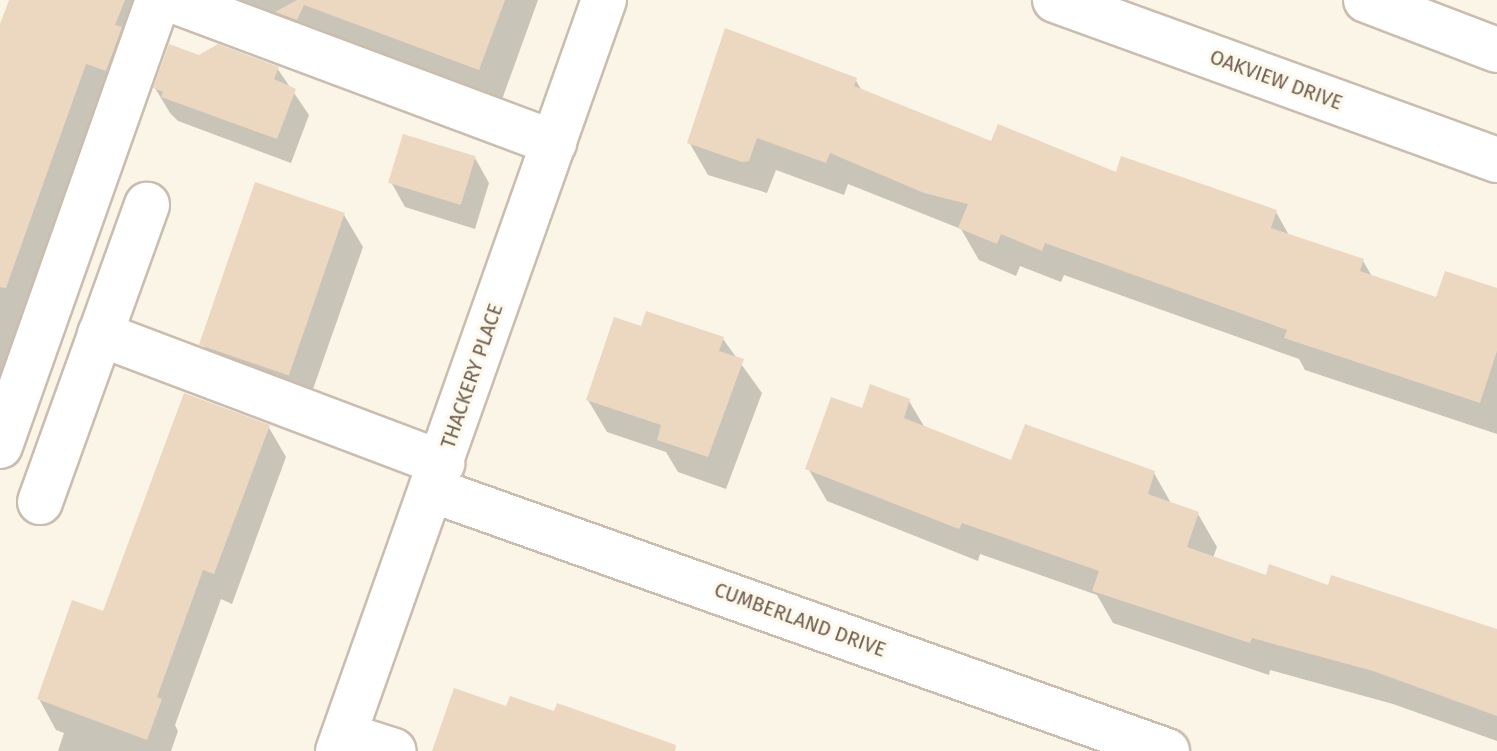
<!DOCTYPE html>
<style>
body{margin:0}
#map{position:relative;width:1497px;height:751px;overflow:hidden;background:#faf5e7;font-family:"Fira Sans",sans-serif}
div>[style]{position:absolute}
.shadow>*{inset:0;background:#0003}
.building>*{inset:0;background:#ecd7c1;transform-origin:0 0}
.roads{filter:drop-shadow(2px 0 #cabdae) drop-shadow(-2px 0 #cabdae) drop-shadow(0 2px #cabdae) drop-shadow(0 -2px #cabdae)}
.minor>*{height:44px;margin:-22px;padding:0 22px;transform-origin:22px;border-radius:22px;background:#fff}
span{translate:-50% -50%;white-space:nowrap;text-align:center;line-height:1.15;-webkit-text-stroke:6px #fdf8ec;paint-order:stroke}
.street-label{font-size:20px;color:#705e4e}
</style>
<div id="map">
<div class="shadow">
<div style="clip-path:polygon(11px 0,156px 0,0 418px,0 30px)"></div>
<div style="clip-path:polygon(236px 0,538px 0,500px 105px,241px 9px)"></div>
<div style="clip-path:polygon(199px 57px,277px 68px,309px 115px,291px 163px,178px 121px,170px 113px,155px 88px)"></div>
<div style="clip-path:polygon(855px 79px,862px 91px,992px 144px,1276px 212px,1290px 237px,1363px 261px,1373px 278px,1438px 299px,1497px 290px,1497px 434px,1305px 370px,1299px 359px,1064px 275px,1061px 282px,1020px 266px,1016px 276px,979px 260px,961px 229px,848px 184px,844px 195px,776px 170px,767px 193px,708px 175px,689px 142px)"></div>
<div style="clip-path:polygon(475px 158px,489px 183px,475px 229px,405px 207px,391px 182px)"></div>
<div style="clip-path:polygon(344px 215px,363px 247px,306px 409px,223px 378px,204px 346px)"></div>
<div style="clip-path:polygon(643px 329px,723px 339px,762px 393px,726px 489px,678px 472px,666px 452px,607px 432px,588px 400px)"></div>
<div style="clip-path:polygon(909px 401px,925px 428px,1012px 463px,1154px 473px,1172px 505px,1198px 514px,1217px 547px,1213px 558px,1268px 578px,1330px 587px,1497px 631px,1497px 741px,1393px 704px,1270px 670px,1269px 675px,1113px 623px,1097px 595px,980px 554px,978px 561px,827px 501px,808px 468px,863px 410px)"></div>
<div style="clip-path:polygon(268px 426px,286px 457px,232px 604px,221px 599px,175px 725px,178px 731px,171px 751px,58px 751px,64px 733px,56px 730px,39px 699px,104px 614px)"></div>
</div>
<div class="building">
<div style="clip-path:polygon(9px 0,125px 0,115px 25px,122px 27px,106px 71px,86px 64px,6px 288px,0 287px,0 24px)"></div>
<div style="clip-path:polygon(297px 0,505px 0,479px 70px,304px 5px,297px 20px,275px 12px)"></div>
<div style="clip-path:polygon(725px 28px,857px 78px,854px 86px,991px 141px,998px 124px,1116px 172px,1121px 156px,1277px 210px,1271px 228px,1364px 259px,1360px 271px,1436px 297px,1445px 271px,1497px 288px,1497px 351px,1480px 403px,1284px 338px,1287px 330px,1045px 243px,1042px 251px,1001px 234px,997px 244px,958px 228px,968px 204px,924px 193px,830px 153px,826px 163px,757px 138px,749px 161px,742px 162px,687px 143px)"></div>
<div style="clip-path:polygon(169px 44px,199px 55px,218px 44px,279px 67px,274px 79px,296px 89px,277px 139px,161px 97px,163px 92px,153px 88px)"></div>
<div style="left:403px;top:134px;width:76px;height:51px;rotate:17deg"></div>
<div style="left:255px;top:182px;width:95px;height:172px;rotate:19deg"></div>
<div style="clip-path:polygon(646px 311px,724px 337px,719px 351px,744px 359px,708px 457px,657px 440px,661px 425px,586px 400px,614px 317px,641px 326px)"></div>
<div style="clip-path:polygon(870px 384px,910px 399px,904px 418px,1011px 460px,1025px 424px,1155px 471px,1148px 494px,1199px 512px,1187px 547px,1266px 575px,1269px 564px,1328px 585px,1331px 575px,1497px 629px,1497px 716px,1373px 671px,1252px 638px,1250px 643px,1092px 591px,1099px 571px,962px 523px,959px 529px,805px 469px,831px 397px,862px 408px)"></div>
<div style="clip-path:polygon(184px 393px,270px 425px,214px 574px,203px 570px,157px 697px,162px 699px,147px 740px,37px 699px,72px 600px,103px 611px)"></div>
<div style="clip-path:polygon(454px 688px,506px 706px,510px 696px,554px 711px,557px 703px,676px 745px,675px 751px,432px 751px)"></div>
</div>
<div class="roads">
<div class="minor">
<div style="left:172px;top:0;width:408px;rotate:20.5deg"></div>
<div style="left:1055px;top:0;width:470px;rotate:19.9deg"></div>
<div style="left:1366px;top:0;width:140px;rotate:20.9deg"></div>
<div style="left:100px;top:334px;width:366px;rotate:20.7deg"></div>
<div style="left:0;top:446px;width:473px;rotate:-70.5deg"></div>
<div style="left:432px;top:490px;width:780px;rotate:19.55deg"></div>
<div style="left:40px;top:502px;width:316px;rotate:-70.2deg"></div>
<div style="left:344px;top:735px;width:52px;rotate:17.7deg"></div>
<div style="left:338px;top:751px;width:797px;rotate:-70.5deg"></div>
</div>
</div>
<div class="street-label">
<span style="left:1276px;top:80px;rotate:20deg">OAKVIEW DRIVE</span>
<span style="left:472px;top:376px;rotate:-71deg">THACKERY PLACE</span>
<span style="left:800px;top:620px;rotate:20deg">CUMBERLAND DRIVE</span>
</div>
</div>
